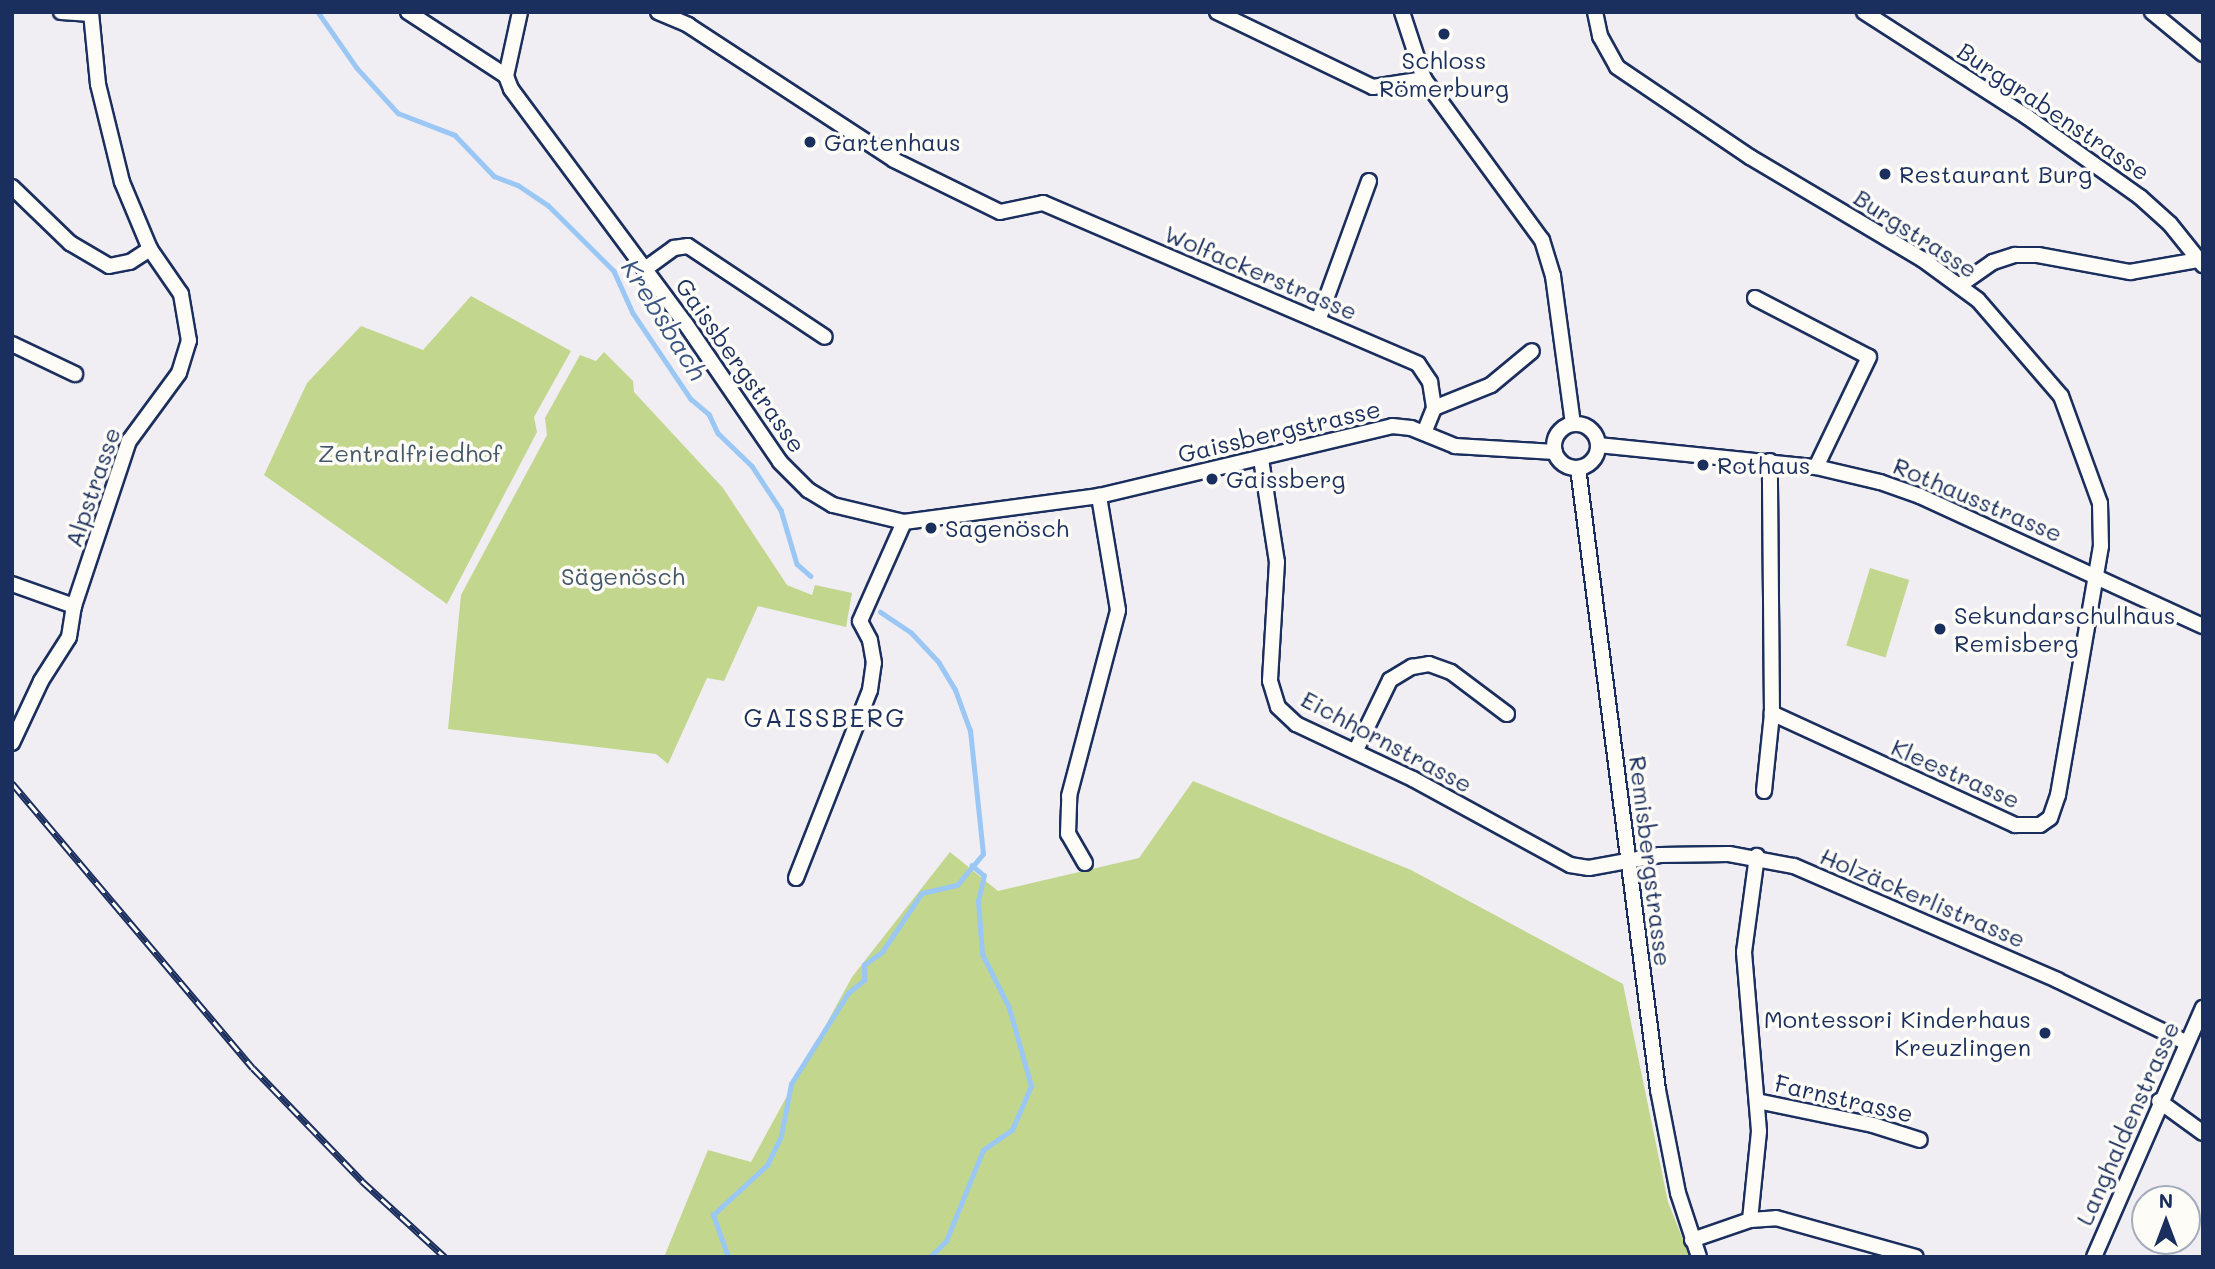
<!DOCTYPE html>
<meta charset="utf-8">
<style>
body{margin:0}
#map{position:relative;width:2215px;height:1269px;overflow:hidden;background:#f0edf3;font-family:Mali,sans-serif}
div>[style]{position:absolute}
.green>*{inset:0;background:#c2d78d;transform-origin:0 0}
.stream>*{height:4.5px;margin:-2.25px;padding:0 2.25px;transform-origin:2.25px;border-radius:2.25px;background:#9ac7f4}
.roads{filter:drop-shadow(2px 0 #1b2f5e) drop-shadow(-2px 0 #1b2f5e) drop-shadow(0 2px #1b2f5e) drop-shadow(0 -2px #1b2f5e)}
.minor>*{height:14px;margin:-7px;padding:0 7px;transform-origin:7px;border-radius:7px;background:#fdfcf7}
.minor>.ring{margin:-7px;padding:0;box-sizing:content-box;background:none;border:14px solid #fdfcf7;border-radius:50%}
.rail>*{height:7px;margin-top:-3.5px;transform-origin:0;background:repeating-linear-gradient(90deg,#fdfcf7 0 13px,#1b2f5e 0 26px);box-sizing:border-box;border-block:2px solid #1b2f5e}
.dots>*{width:19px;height:19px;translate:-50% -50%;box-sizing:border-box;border:4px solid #fdfcf7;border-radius:50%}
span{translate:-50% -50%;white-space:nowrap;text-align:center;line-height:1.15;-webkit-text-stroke:7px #fdfcf7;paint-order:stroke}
.poi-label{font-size:24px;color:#1b2f5e}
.left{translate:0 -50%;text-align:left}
.right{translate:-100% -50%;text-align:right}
.street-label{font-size:24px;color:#1b2f5e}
.park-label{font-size:24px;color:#45596a}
.water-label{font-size:26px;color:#3b5584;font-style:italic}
.neighbourhood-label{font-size:26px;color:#1b2f5e;letter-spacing:2px}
.frame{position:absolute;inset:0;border:14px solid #1b2f5e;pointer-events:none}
.north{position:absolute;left:2131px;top:1185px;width:70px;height:70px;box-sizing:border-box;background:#fdfcf7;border:2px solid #a3aaba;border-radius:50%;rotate:0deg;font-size:19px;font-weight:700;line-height:28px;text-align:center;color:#1b2f5e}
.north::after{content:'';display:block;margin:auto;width:24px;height:32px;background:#1b2f5e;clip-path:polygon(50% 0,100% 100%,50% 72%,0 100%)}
</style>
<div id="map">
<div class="green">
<div style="clip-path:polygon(471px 296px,571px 351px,534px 417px,537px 432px,447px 604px,264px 475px,307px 383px,361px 326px,423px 350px)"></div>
<div style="clip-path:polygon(604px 352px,633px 381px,634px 392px,723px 488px,787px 585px,812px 595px,815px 585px,852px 593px,846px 627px,758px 606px,724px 681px,707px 678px,668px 764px,656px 754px,448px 729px,461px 595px,547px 435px,545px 418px,580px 355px,596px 361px)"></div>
<div style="left:1870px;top:568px;width:41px;height:81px;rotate:17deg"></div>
<div style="clip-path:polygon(1193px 781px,1411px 870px,1623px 984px,1668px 1202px,1690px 1257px,664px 1257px,708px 1150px,751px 1162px,852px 977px,950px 852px,998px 891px,1139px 858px)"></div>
</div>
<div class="stream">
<div style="left:318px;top:12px;width:68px;rotate:55.1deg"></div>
<div style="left:357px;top:68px;width:61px;rotate:47.7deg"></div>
<div style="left:398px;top:113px;width:61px;rotate:21.1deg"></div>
<div style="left:455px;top:135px;width:57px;rotate:46.4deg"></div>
<div style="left:494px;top:176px;width:26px;rotate:21deg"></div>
<div style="left:518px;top:185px;width:36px;rotate:34deg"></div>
<div style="left:548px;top:205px;width:93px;rotate:45deg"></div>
<div style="left:614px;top:271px;width:46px;rotate:65.7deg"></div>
<div style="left:633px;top:313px;width:104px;rotate:56deg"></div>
<div style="left:691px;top:399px;width:23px;rotate:40deg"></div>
<div style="left:709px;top:414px;width:21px;rotate:65deg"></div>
<div style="left:718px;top:433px;width:47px;rotate:44.1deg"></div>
<div style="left:752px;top:466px;width:53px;rotate:56.6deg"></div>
<div style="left:781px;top:510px;width:56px;rotate:73.5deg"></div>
<div style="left:797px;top:564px;width:18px;rotate:41deg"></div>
<div style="left:728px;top:1257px;width:45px;rotate:-109.7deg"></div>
<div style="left:713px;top:1215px;width:74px;rotate:-42.8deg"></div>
<div style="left:767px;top:1165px;width:32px;rotate:-64deg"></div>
<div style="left:781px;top:1136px;width:53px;rotate:-79.1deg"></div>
<div style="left:791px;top:1084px;width:107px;rotate:-57.9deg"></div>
<div style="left:848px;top:993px;width:21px;rotate:-39deg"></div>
<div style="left:864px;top:980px;width:15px;rotate:-90deg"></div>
<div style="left:864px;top:965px;width:22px;rotate:-36deg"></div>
<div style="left:882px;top:952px;width:71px;rotate:-55.9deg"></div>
<div style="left:922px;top:893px;width:36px;rotate:-13deg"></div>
<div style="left:957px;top:885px;width:40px;rotate:-50deg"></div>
<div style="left:983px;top:854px;width:124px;rotate:-96deg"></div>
<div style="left:970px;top:731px;width:44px;rotate:-110.1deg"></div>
<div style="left:955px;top:690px;width:31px;rotate:-121deg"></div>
<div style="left:939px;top:663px;width:41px;rotate:-133deg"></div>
<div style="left:911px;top:633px;width:37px;rotate:-146deg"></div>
<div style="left:930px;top:1257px;width:23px;rotate:-45deg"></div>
<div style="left:946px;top:1241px;width:98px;rotate:-67.9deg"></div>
<div style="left:983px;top:1150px;width:35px;rotate:-35deg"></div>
<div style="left:1012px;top:1130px;width:48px;rotate:-66.6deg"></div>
<div style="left:1031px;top:1086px;width:81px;rotate:-105.8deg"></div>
<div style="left:1009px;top:1008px;width:60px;rotate:-116.6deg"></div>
<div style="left:982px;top:954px;width:53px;rotate:-94.3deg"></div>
<div style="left:978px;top:901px;width:26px;rotate:-77deg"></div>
<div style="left:984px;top:876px;width:16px;rotate:-140deg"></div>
</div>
<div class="roads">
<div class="minor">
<div style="left:61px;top:12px;width:30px;rotate:4deg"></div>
<div style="left:408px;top:12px;width:117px;rotate:33.1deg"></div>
<div style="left:520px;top:12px;width:66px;rotate:102.3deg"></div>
<div style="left:506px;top:76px;width:14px;rotate:69deg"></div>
<div style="left:511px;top:89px;width:292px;rotate:53.4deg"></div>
<div style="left:685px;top:323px;width:168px;rotate:55.6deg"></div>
<div style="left:780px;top:462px;width:40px;rotate:45deg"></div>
<div style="left:808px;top:490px;width:29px;rotate:31deg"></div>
<div style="left:833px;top:505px;width:73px;rotate:13.5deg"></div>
<div style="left:904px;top:522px;width:197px;rotate:-7.6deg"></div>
<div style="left:1099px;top:496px;width:301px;rotate:-13.4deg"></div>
<div style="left:1392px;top:426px;width:19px;rotate:6deg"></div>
<div style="left:1411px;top:428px;width:48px;rotate:22.2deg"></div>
<div style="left:1455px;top:446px;width:100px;rotate:3.4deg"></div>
<div style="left:658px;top:12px;width:33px;rotate:23deg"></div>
<div style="left:688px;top:25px;width:246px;rotate:33.2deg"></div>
<div style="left:894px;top:160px;width:118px;rotate:26.1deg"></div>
<div style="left:1000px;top:212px;width:44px;rotate:-11.8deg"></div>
<div style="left:1043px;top:203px;width:408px;rotate:23.2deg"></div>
<div style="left:1418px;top:364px;width:22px;rotate:56deg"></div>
<div style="left:1430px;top:382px;width:26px;rotate:81deg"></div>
<div style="left:1217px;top:12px;width:173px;rotate:25.7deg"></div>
<div style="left:1373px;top:87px;width:52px;rotate:-8.9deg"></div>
<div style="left:1402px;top:12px;width:71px;rotate:71.8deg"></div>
<div style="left:1424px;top:79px;width:200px;rotate:53.8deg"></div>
<div style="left:1542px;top:240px;width:38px;rotate:73deg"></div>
<div style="left:1553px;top:276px;width:149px;rotate:82.3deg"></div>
<div style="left:1595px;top:12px;width:25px;rotate:78deg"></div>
<div style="left:1600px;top:36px;width:35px;rotate:61deg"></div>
<div style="left:1617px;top:67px;width:161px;rotate:34.1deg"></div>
<div style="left:1750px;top:157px;width:200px;rotate:30.7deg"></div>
<div style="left:1922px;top:259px;width:69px;rotate:36.2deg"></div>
<div style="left:1978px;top:300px;width:127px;rotate:49.2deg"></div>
<div style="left:2061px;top:396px;width:114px;rotate:70deg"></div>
<div style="left:2100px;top:503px;width:43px;rotate:88.7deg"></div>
<div style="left:2101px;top:546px;width:253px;rotate:99.8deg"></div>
<div style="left:2058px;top:795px;width:24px;rotate:109deg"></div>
<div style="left:2050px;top:818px;width:12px;rotate:145deg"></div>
<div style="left:2040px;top:825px;width:25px;rotate:180deg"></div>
<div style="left:2015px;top:825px;width:268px;rotate:-155.3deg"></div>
<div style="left:1864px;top:12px;width:193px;rotate:32.7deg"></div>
<div style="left:2026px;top:116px;width:140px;rotate:35.4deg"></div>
<div style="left:2140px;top:197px;width:40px;rotate:42deg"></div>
<div style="left:2170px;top:224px;width:53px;rotate:51.2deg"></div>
<div style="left:2152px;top:12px;width:66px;rotate:39.5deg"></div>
<div style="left:12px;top:187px;width:81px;rotate:44deg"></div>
<div style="left:70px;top:243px;width:45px;rotate:30.5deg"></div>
<div style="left:109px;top:266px;width:21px;rotate:-11deg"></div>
<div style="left:130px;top:262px;width:24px;rotate:-33deg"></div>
<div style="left:645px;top:269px;width:36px;rotate:-36deg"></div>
<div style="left:674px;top:248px;width:14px;rotate:-8deg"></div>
<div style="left:688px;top:246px;width:164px;rotate:33.6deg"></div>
<div style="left:1960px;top:285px;width:40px;rotate:-34.9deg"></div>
<div style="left:1993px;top:262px;width:23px;rotate:-18deg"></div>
<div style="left:2015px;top:255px;width:23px"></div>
<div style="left:2038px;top:255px;width:94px;rotate:10.5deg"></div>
<div style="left:2130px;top:272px;width:70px;rotate:-9.9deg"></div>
<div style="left:1755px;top:298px;width:128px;rotate:27.4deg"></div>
<div style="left:1869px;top:357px;width:122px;rotate:115.7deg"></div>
<div style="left:1318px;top:321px;width:149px;rotate:-70deg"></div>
<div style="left:12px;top:344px;width:70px;rotate:25.5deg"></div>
<div class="ring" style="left:1554px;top:424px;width:30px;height:30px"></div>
<div style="left:1424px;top:433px;width:27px;rotate:-68deg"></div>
<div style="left:1434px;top:408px;width:61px;rotate:-22deg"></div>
<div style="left:1491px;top:385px;width:53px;rotate:-39.7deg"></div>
<div style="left:1598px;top:445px;width:219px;rotate:5.8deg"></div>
<div style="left:1816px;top:467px;width:66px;rotate:13.2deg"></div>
<div style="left:1880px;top:482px;width:42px;rotate:19.3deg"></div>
<div style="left:1920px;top:496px;width:311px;rotate:24.7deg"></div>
<div style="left:1261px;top:459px;width:104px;rotate:81.2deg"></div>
<div style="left:1277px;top:562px;width:119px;rotate:93.4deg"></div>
<div style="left:1270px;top:681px;width:27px;rotate:73deg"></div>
<div style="left:1278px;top:707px;width:25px;rotate:43deg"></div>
<div style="left:1296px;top:724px;width:129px;rotate:25.2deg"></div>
<div style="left:1413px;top:779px;width:179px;rotate:28.7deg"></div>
<div style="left:1570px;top:865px;width:19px;rotate:9deg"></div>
<div style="left:1589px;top:868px;width:72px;rotate:-10.4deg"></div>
<div style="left:1660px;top:855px;width:69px;rotate:-0.8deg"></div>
<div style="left:1729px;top:854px;width:66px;rotate:10.5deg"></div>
<div style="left:1794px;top:866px;width:287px;rotate:23.4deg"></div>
<div style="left:2057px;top:980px;width:142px;rotate:25.8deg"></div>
<div style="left:1578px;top:468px;width:627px;rotate:82.67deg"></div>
<div style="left:1658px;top:1090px;width:105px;rotate:79deg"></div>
<div style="left:1678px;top:1193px;width:67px;rotate:71.8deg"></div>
<div style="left:12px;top:584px;width:66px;rotate:19.5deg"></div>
<div style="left:12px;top:743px;width:68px;rotate:-64.9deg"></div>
<div style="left:41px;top:681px;width:52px;rotate:-57.5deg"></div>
<div style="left:69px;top:637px;width:31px;rotate:-81deg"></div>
<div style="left:74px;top:606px;width:174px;rotate:-71.6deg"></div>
<div style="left:129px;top:441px;width:84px;rotate:-53.7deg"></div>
<div style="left:179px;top:373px;width:34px;rotate:-73deg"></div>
<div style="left:189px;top:341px;width:48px;rotate:-99.7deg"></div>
<div style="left:181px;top:294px;width:55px;rotate:-124.6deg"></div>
<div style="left:150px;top:249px;width:73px;rotate:-112.7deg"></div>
<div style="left:122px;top:182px;width:101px;rotate:-103.8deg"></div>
<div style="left:98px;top:84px;width:72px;rotate:-95.6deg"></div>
<div style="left:1356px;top:750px;width:78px;rotate:-64.1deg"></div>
<div style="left:1390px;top:680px;width:26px;rotate:-31deg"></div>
<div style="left:1412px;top:667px;width:17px;rotate:-10deg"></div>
<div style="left:1429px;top:664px;width:23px;rotate:20deg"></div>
<div style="left:1451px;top:672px;width:70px;rotate:36.9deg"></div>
<div style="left:1764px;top:791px;width:78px;rotate:-84.1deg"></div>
<div style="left:1772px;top:713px;width:252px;rotate:-90.5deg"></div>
<div style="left:1085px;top:863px;width:34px;rotate:-120deg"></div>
<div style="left:1068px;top:834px;width:38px;rotate:-88deg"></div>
<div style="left:1069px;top:796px;width:192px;rotate:-75.2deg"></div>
<div style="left:1118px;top:610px;width:116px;rotate:-99.5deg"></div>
<div style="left:796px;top:878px;width:202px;rotate:-68.5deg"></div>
<div style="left:870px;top:690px;width:27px;rotate:-82deg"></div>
<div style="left:874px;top:663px;width:23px;rotate:-100deg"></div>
<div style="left:870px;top:640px;width:21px;rotate:-118deg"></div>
<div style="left:860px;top:621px;width:108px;rotate:-66deg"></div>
<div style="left:1757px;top:1101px;width:118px;rotate:11.7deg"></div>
<div style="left:1873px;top:1125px;width:49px;rotate:17.7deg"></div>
<div style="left:2159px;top:1101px;width:54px;rotate:36deg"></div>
<div style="left:1750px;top:1220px;width:89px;rotate:-84.2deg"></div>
<div style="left:1759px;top:1131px;width:180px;rotate:-94.8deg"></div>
<div style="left:1744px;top:952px;width:97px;rotate:-82.3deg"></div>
<div style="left:1692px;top:1240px;width:61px;rotate:-19deg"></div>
<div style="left:1750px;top:1220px;width:26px;rotate:-4deg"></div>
<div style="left:1776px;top:1218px;width:145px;rotate:15.6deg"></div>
<div style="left:2094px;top:1257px;width:272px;rotate:-66.4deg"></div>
</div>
</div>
<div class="rail">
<div style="left:12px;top:783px;width:373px;rotate:49.8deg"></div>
<div style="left:253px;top:1068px;width:157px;rotate:46deg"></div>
<div style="left:362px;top:1181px;width:113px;rotate:42.5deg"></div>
</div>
<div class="dots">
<div style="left:1444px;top:34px;background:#1b2f5e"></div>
<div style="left:810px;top:142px;background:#1b2f5e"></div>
<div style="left:1885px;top:174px;background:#1b2f5e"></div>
<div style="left:1703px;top:465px;background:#1b2f5e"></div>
<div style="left:1212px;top:479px;background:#1b2f5e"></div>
<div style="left:931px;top:528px;background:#1b2f5e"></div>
<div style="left:1940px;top:629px;background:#1b2f5e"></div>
<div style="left:2045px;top:1033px;background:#1b2f5e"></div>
</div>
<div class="poi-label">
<span style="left:1444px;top:74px">Schloss<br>Römerburg</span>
<span class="left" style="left:824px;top:142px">Gartenhaus</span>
<span class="left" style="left:1899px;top:174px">Restaurant Burg</span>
<span class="left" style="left:1717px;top:465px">Rothaus</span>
<span class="left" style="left:1226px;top:479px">Gaissberg</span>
<span class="left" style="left:945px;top:528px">Sagenösch</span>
<span class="left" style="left:1954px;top:629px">Sekundarschulhaus<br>Remisberg</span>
<span class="right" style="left:2031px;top:1033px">Montessori Kinderhaus<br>Kreuzlingen</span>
</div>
<div class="street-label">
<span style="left:2054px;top:111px;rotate:34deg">Burggrabenstrasse</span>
<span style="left:1916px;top:233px;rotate:33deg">Burgstrasse</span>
<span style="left:1261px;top:272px;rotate:23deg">Wolfackerstrasse</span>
<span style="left:741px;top:365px;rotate:55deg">Gaissbergstrasse</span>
<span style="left:1279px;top:431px;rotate:-13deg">Gaissbergstrasse</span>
<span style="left:92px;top:487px;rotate:-71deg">Alpstrasse</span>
<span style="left:1978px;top:499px;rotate:23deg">Rothausstrasse</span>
<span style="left:1387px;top:741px;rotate:28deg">Eichhornstrasse</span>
<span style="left:1956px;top:773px;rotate:24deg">Kleestrasse</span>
<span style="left:1651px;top:861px;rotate:83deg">Remisbergstrasse</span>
<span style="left:1923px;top:897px;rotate:23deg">Holzäckerlistrasse</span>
<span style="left:1844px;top:1098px;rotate:13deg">Farnstrasse</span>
<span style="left:2127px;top:1123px;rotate:-66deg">Langhaldenstrasse</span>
</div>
<div class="park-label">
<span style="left:410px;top:453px">Zentralfriedhof</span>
<span style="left:623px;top:576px">Sägenösch</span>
</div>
<div class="water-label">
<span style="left:664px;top:320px;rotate:58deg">Krebsbach</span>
</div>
<div class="neighbourhood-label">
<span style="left:825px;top:718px">GAISSBERG</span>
</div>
<div class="frame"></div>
<div class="north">N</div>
</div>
